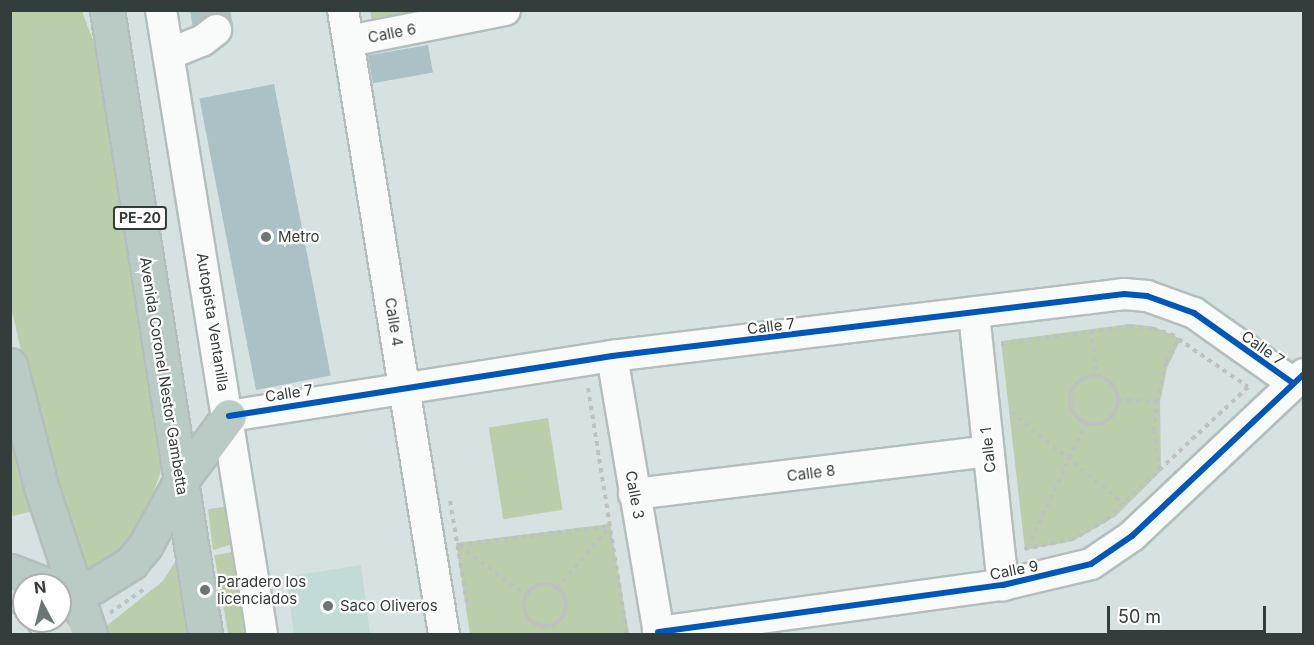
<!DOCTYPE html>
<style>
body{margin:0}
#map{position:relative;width:1314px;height:645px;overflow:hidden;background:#d5e2e1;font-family:Inter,sans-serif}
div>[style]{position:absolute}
.built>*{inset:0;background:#c3dbd8}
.green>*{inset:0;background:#bbceab;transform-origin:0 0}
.building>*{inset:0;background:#abc1c6;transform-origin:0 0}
.minor-tunnel>*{height:30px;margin-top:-15px;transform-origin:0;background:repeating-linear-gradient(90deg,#b5c1c0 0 30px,transparent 0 45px)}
.path>*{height:4px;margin-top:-2px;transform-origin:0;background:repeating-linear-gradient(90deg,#bdc1c0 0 4.5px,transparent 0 9px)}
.path>.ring{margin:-2px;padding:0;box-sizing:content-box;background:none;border:4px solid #bdc1c0;border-radius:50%}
.roads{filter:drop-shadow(2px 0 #b3bebd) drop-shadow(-2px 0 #b3bebd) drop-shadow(0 2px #b3bebd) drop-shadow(0 -2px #b3bebd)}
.minor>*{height:30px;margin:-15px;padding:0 15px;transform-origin:15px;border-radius:15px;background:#f9fbfa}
.major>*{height:33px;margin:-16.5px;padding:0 16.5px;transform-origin:16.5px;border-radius:16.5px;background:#d2dfd9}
.highway>*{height:33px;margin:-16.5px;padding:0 16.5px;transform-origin:16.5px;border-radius:16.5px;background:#b9cbc4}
.cycleway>*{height:6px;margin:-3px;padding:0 3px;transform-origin:3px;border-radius:3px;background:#0057b8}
.dots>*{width:16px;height:16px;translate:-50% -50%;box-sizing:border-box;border:3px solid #fff;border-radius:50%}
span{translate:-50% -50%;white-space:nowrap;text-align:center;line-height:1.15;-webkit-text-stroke:4.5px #fff;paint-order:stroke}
.shield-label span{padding:2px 4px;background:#fff;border:2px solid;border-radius:4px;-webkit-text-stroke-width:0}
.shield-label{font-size:14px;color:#333d3b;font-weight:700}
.street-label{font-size:15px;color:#333d3b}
.poi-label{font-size:15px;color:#333d3b}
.left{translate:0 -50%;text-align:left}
.frame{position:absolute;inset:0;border:12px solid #333d3b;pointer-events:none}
.north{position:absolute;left:12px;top:573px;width:60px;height:60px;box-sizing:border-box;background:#fff;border:2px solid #adb1b1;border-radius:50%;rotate:353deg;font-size:16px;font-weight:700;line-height:24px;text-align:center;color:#333d3b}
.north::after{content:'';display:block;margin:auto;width:21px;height:27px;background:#6c7775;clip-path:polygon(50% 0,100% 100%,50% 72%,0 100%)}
.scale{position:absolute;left:1107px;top:606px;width:159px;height:27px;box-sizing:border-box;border:3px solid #333d3b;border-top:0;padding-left:8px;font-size:18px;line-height:21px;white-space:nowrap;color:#333d3b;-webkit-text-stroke:4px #fff;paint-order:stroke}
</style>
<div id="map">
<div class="built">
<div style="clip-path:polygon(361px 565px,370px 634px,294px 634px,286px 577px)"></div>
</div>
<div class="green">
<div style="clip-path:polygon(10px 11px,82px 11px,98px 54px,165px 459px,142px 526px,123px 555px,98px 572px,83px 569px,51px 481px,11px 307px)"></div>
<div style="clip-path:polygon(370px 11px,370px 10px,421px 11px,372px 20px)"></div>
<div style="clip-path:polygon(1130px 324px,1155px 327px,1181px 339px,1167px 368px,1160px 402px,1161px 471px,1116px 516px,1094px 529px,1073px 541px,1025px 550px,1001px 341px)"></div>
<div style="left:548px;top:418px;width:93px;height:60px;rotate:81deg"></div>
<div style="clip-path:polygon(10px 430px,33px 511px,13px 516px,10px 502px)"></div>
<div style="clip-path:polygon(224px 507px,233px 544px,213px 550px,208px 509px)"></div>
<div style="clip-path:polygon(610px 524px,629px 634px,470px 634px,456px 543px)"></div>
<div style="left:233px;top:552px;width:83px;height:19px;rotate:80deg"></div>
<div style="clip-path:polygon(180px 554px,194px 634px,108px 634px,105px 627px,163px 581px)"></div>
</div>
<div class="building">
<div style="clip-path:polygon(190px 10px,230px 10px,233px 26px,194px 34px)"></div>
<div style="left:428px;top:45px;width:28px;height:61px;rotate:80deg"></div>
<div style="left:274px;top:84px;width:297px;height:76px;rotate:79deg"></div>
</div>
<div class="minor-tunnel">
<div style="left:213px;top:10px;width:20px;rotate:81deg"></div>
</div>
<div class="path">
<div style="left:1091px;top:330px;width:46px;rotate:82.6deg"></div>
<div style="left:1001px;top:344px;width:130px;rotate:-7.9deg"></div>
<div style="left:1130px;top:326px;width:23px;rotate:7deg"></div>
<div style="left:1153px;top:329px;width:19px;rotate:16deg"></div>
<div style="left:1171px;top:334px;width:93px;rotate:34.5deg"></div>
<div style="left:1248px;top:387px;width:195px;rotate:136.9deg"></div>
<div style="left:1106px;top:520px;width:38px;rotate:150deg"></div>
<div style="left:1073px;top:539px;width:50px;rotate:168.5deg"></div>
<div class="ring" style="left:1070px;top:376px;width:44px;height:44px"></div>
<div style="left:588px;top:388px;width:249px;rotate:81deg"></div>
<div style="left:1118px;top:400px;width:39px;rotate:3deg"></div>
<div style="left:1011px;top:412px;width:146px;rotate:39.2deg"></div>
<div style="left:1159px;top:470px;width:39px;rotate:-97deg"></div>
<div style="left:1154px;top:431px;width:29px;rotate:-84deg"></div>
<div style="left:1157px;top:402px;width:41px;rotate:-77.3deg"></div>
<div style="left:1166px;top:362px;width:26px;rotate:-62deg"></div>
<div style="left:450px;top:501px;width:109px;rotate:80.5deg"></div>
<div style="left:459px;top:545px;width:152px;rotate:-7.2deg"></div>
<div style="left:459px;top:546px;width:83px;rotate:36.2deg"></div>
<div style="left:1027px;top:548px;width:138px;rotate:-64.7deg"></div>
<div class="ring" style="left:524px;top:584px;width:38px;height:38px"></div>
<div style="left:557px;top:588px;width:81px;rotate:-49deg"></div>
<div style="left:110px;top:613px;width:42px;rotate:-35.2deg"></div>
<div style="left:553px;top:624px;width:10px;rotate:79deg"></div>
<div style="left:543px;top:626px;width:8px;rotate:83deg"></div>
</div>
<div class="roads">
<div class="minor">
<div style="left:161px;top:10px;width:632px;rotate:80.81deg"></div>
<div style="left:343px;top:10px;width:632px;rotate:80.81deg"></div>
<div style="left:349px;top:41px;width:159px;rotate:-11.2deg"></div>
<div style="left:169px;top:54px;width:35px;rotate:-22deg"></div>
<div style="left:202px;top:41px;width:18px;rotate:-38deg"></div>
<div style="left:974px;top:314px;width:273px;rotate:83.9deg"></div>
<div style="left:612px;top:356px;width:282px;rotate:80.4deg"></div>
<div style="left:229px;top:416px;width:388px;rotate:-8.9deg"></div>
<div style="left:612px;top:356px;width:516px;rotate:-6.9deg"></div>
<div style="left:1124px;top:294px;width:23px;rotate:5deg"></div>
<div style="left:1147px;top:296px;width:50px;rotate:19.9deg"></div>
<div style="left:1194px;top:313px;width:121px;rotate:35.3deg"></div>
<div style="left:634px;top:494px;width:357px;rotate:-6.9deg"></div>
<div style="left:658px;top:632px;width:348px;rotate:-7.8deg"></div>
<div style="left:1003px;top:585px;width:90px;rotate:-13.4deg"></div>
<div style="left:1091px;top:564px;width:50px;rotate:-34.3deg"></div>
<div style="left:1132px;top:536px;width:236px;rotate:-43.3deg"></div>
</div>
<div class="major">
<div style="left:10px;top:583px;width:21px;rotate:47deg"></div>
<div style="left:44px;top:621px;width:17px;rotate:50deg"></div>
</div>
<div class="highway">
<div style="left:107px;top:10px;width:632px;rotate:81.07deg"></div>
<div style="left:10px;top:365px;width:125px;rotate:75.6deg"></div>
<div style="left:41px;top:486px;width:156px;rotate:71.7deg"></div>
<div style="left:10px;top:571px;width:40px;rotate:21deg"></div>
<div style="left:60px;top:589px;width:34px;rotate:-5deg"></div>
<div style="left:94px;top:586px;width:44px;rotate:-31.9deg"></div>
<div style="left:131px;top:563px;width:22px;rotate:-51deg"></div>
<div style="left:145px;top:546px;width:73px;rotate:-61.3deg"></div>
<div style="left:180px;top:482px;width:82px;rotate:-53.4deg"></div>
</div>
</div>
<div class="cycleway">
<div style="left:229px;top:416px;width:388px;rotate:-8.9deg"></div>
<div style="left:612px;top:356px;width:516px;rotate:-6.9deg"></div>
<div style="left:1124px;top:294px;width:23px;rotate:5deg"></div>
<div style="left:1147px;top:296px;width:50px;rotate:19.9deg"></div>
<div style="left:1194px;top:313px;width:121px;rotate:35.3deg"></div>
<div style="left:658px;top:632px;width:348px;rotate:-7.8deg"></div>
<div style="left:1003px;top:585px;width:90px;rotate:-13.4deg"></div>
<div style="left:1091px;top:564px;width:50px;rotate:-34.3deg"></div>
<div style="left:1132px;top:536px;width:236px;rotate:-43.3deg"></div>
</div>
<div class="dots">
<div style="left:266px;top:237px;background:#6c7775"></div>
<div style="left:205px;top:590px;background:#6c7775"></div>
<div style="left:328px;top:606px;background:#6c7775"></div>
</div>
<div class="shield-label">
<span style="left:140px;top:218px">PE-20</span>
</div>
<div class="street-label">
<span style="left:392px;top:33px;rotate:-11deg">Calle 6</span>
<span style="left:213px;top:322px;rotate:81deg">Autopista Ventanilla</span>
<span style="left:394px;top:322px;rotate:81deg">Calle 4</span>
<span style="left:771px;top:326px;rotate:-7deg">Calle 7</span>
<span style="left:1263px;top:348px;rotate:35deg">Calle 7</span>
<span style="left:164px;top:376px;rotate:81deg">Avenida Coronel Nestor Gambetta</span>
<span style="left:289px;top:393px;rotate:-9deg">Calle 7</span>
<span style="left:988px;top:450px;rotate:-96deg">Calle 1</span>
<span style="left:811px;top:473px;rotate:-7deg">Calle 8</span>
<span style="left:635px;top:495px;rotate:80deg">Calle 3</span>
<span style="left:1014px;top:570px;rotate:-11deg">Calle 9</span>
</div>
<div class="poi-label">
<span class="left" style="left:278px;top:237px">Metro</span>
<span class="left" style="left:217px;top:590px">Paradero los<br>licenciados</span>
<span class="left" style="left:340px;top:606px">Saco Oliveros</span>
</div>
<div class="frame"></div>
<div class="north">N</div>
<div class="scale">50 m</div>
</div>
